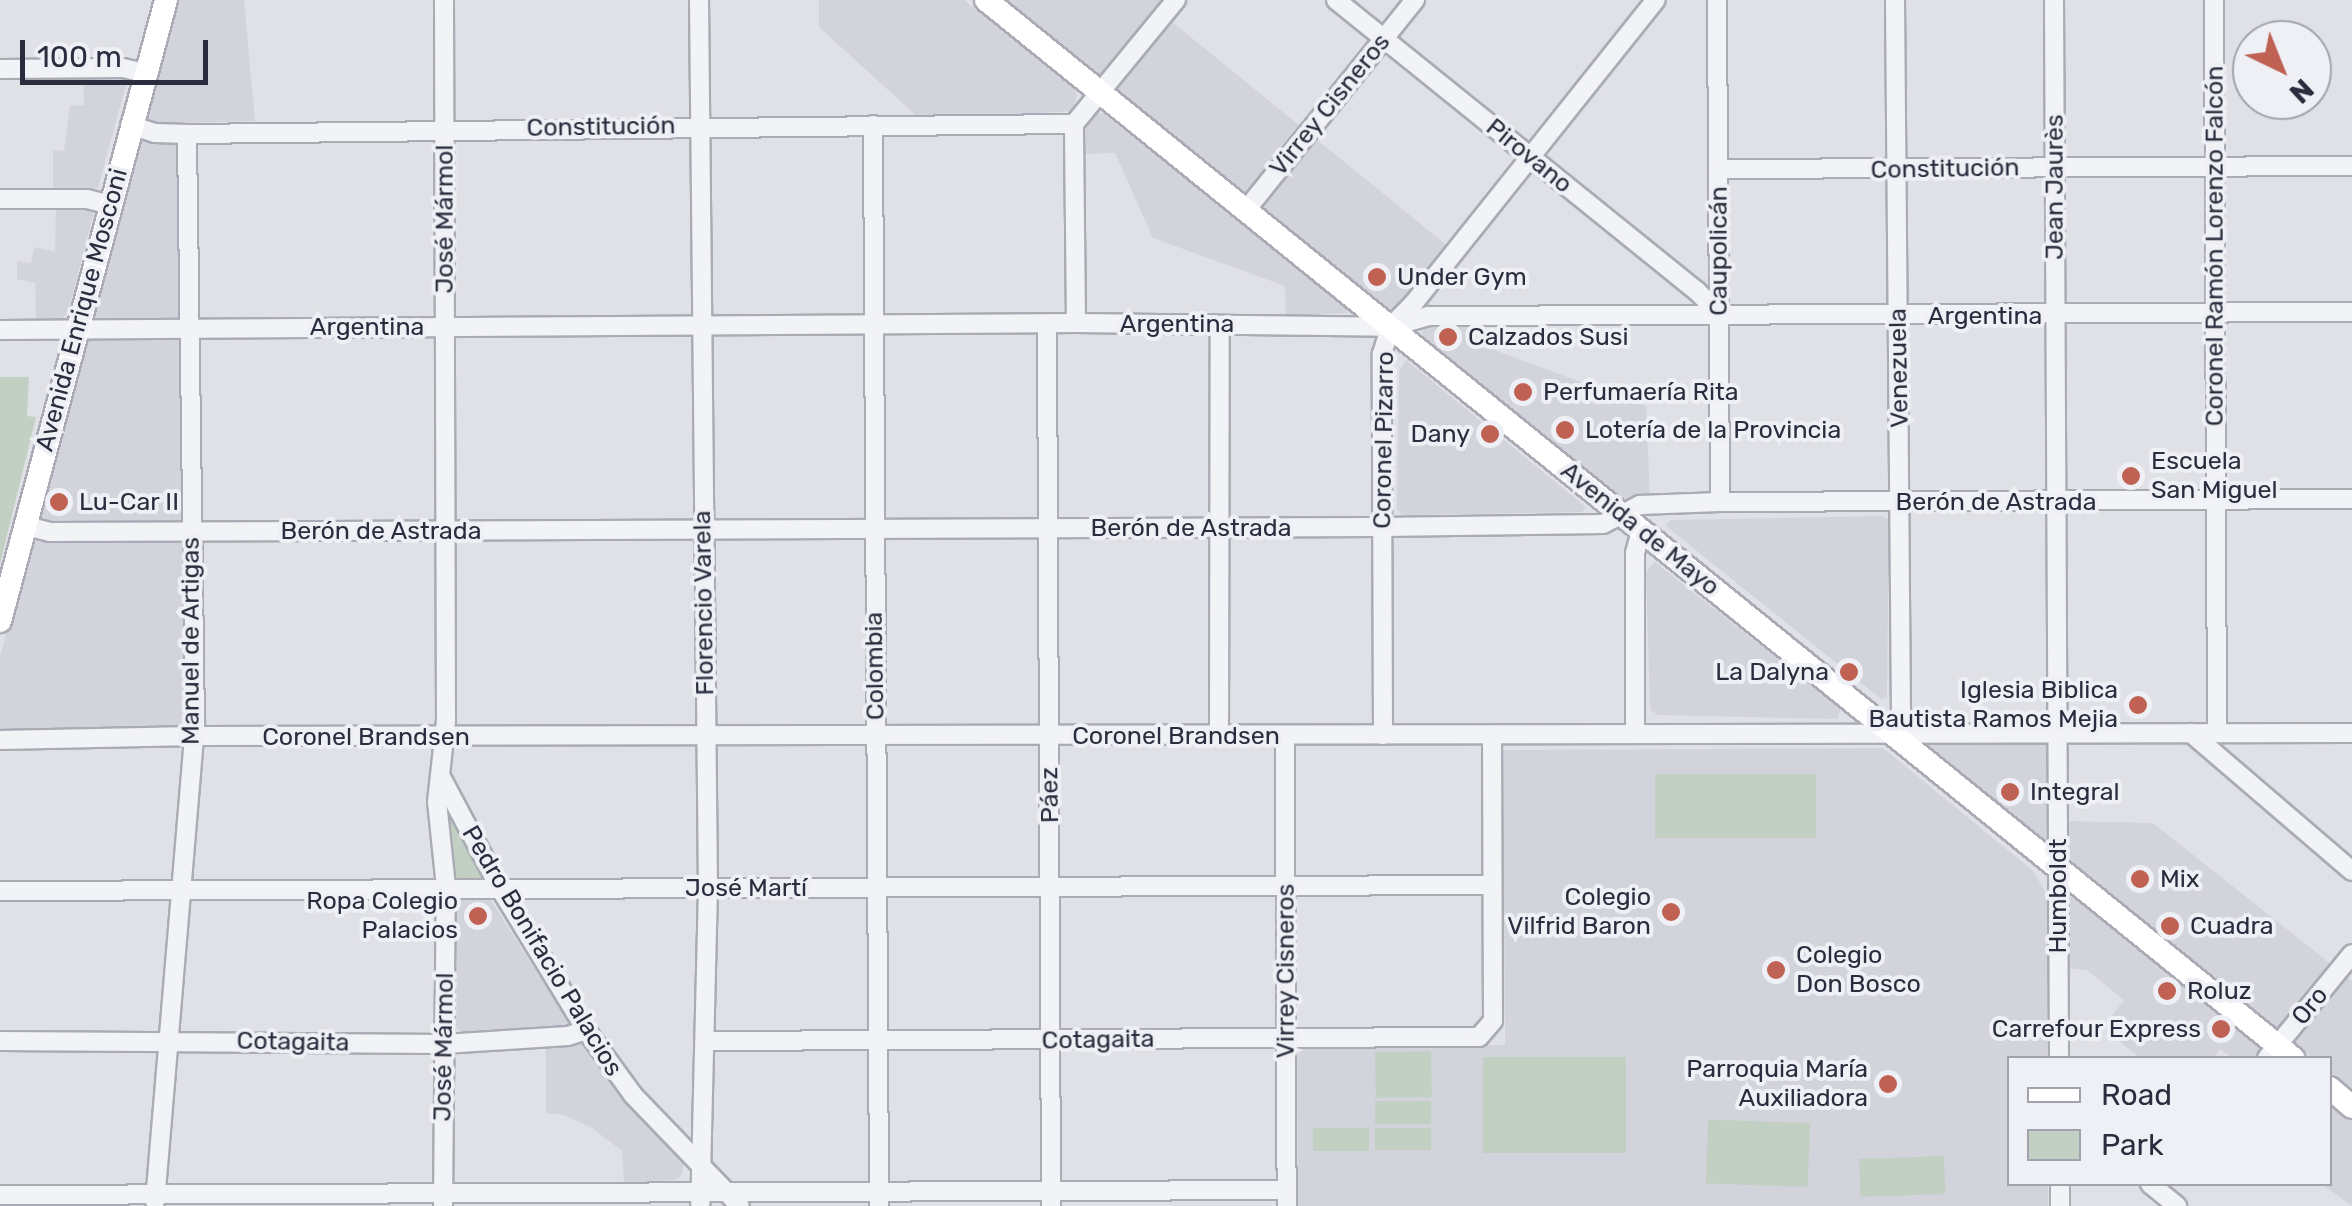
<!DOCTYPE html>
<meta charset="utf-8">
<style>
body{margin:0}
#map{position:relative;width:2352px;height:1206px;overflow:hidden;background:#e0e1e7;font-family:Rubik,sans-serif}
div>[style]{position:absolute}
.built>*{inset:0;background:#d3d3dc}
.green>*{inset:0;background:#c2d0c3;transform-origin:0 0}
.roads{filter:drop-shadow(2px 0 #aaabb4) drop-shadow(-2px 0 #aaabb4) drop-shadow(0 2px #aaabb4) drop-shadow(0 -2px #aaabb4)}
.minor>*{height:18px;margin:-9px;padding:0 9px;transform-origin:9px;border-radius:9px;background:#f2f3f6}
.major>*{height:22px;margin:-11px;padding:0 11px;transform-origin:11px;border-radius:11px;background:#fff}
.dots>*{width:28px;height:28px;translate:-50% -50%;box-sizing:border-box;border:5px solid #eff0f5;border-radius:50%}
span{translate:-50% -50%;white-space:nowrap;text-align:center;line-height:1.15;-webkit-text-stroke:8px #eff0f5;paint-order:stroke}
.street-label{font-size:25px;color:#2b2c3d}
.poi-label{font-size:25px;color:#2b2c3d}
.left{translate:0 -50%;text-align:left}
.right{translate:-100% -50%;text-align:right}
.legend{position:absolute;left:2007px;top:1056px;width:325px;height:130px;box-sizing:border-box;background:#eff0f5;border:2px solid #a1a2ab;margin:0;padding:12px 18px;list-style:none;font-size:30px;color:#2b2c3d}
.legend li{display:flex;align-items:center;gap:20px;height:50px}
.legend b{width:50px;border:2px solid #a1a2ab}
.north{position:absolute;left:2232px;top:20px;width:100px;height:100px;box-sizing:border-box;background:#eff0f5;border:2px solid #a1a2ab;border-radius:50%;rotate:137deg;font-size:28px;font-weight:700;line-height:40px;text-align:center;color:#2b2c3d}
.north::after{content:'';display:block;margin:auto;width:35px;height:45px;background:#bf6153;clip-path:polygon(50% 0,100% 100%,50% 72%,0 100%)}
.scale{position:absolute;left:20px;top:40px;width:188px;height:45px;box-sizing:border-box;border:5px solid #2b2c3d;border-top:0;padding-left:12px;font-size:30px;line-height:35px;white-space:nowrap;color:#2b2c3d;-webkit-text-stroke:8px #eff0f5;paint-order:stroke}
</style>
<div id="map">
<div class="built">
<div style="clip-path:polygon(180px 0,244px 0,255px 121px,180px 123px,191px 717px,181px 729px,0 732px,0 656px)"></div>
<div style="clip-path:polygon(819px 0,964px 0,1074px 89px,1077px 95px,1073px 111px,921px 120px,819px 27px)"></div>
<div style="clip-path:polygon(1000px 0,1171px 0,1161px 13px,1449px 247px,1406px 301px,1389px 312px)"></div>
<div style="clip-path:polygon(83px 71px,121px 75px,127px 81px,98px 188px,53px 194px,53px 150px,64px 151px,70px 106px,84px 105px)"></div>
<div style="clip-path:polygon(1094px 113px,1104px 114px,1344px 305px,1348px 313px,1286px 316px,1285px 286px,1153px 238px,1115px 153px,1079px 154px,1080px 129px)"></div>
<div style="clip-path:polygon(56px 206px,94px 212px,68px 312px,58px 323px,36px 323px,35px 283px,17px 279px,17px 261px,31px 263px,34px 247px,55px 252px)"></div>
<div style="clip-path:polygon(1430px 322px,1472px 326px,1478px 344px,1646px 406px,1650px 499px,1619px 499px,1421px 340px,1423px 329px)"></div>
<div style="clip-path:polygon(1406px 360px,1586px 507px,1582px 512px,1402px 515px,1397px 509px,1399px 371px)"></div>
<div style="clip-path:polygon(1882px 516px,1889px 520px,1887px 697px,1881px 699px,1666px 526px,1670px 520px)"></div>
<div style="clip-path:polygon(1655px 562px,1841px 709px,1837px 719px,1658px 715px,1650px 710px,1646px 572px)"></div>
<div style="clip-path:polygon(2049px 739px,2052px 840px,2048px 844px,1927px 748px,1931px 741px)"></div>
<div style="clip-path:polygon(1883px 748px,2033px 871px,2047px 895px,2047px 1058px,2010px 1058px,2010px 1184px,2048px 1184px,2048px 1206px,1298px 1206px,1297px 1046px,1505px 1045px,1503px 750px)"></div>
<div style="clip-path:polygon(2064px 821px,2153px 823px,2352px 981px,2352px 1090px,2330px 1072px,2330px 1058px,2313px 1058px,2067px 859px)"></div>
<div style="clip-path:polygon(486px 893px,569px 1022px,563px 1031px,468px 1037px,453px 1025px,456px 898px)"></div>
<div style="clip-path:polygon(2072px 894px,2262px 1049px,2260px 1058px,2232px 1058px,2220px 1049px,2213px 1058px,2140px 1058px,2103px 1028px,2124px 1000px,2087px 970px,2065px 968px,2066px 900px)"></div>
<div style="clip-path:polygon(546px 1041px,585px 1044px,591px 1049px,685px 1160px,681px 1176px,675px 1180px,624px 1183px,622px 1151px,592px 1128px,564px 1115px,546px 1113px)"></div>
<div style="clip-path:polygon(2330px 1101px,2352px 1120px,2352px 1206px,2322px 1184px,2330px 1184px)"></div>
</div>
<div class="green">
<div style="clip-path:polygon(0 377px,29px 377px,27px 416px,36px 417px,0 564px)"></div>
<div style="left:1655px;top:774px;width:161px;height:64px"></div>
<div style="clip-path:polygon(451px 818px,487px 873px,487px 880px,459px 881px,450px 875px,444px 824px)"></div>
<div style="left:1431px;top:1051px;width:46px;height:56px;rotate:89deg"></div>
<div style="left:1483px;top:1057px;width:143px;height:96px"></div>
<div style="left:1375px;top:1101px;width:56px;height:23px"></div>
<div style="left:1810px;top:1123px;width:64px;height:102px;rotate:92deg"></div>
<div style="left:1369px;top:1128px;width:23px;height:56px;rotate:90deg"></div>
<div style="left:1431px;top:1128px;width:22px;height:56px;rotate:90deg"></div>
<div style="left:1944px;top:1156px;width:38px;height:85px;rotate:88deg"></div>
</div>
<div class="roads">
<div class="minor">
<div style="left:699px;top:0;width:888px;rotate:89.42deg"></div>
<div style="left:708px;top:888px;width:318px;rotate:91.4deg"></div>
<div style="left:1336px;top:0;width:464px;rotate:38.9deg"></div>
<div style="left:1697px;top:291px;width:33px;rotate:47deg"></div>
<div style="left:1717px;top:0;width:502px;rotate:89.66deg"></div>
<div style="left:2054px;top:0;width:1058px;rotate:89.73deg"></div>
<div style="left:2214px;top:0;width:733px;rotate:89.77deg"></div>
<div style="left:0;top:69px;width:123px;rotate:-0.5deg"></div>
<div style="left:123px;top:68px;width:22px;rotate:13deg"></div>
<div style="left:130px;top:125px;width:26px;rotate:18deg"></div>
<div style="left:155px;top:133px;width:32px;rotate:2deg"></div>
<div style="left:187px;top:134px;width:887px;rotate:-0.65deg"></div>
<div style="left:873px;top:125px;width:1081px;rotate:89.68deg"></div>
<div style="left:1718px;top:169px;width:634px;rotate:-0.27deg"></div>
<div style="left:0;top:199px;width:87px"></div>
<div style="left:87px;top:199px;width:25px;rotate:14deg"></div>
<div style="left:1246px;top:210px;width:270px;rotate:-51.2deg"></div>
<div style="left:1076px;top:323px;width:199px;rotate:-90.6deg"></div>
<div style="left:1074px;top:124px;width:161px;rotate:-50.6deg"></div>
<div style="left:1047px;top:324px;width:882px;rotate:89.74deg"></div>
<div style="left:0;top:330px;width:1076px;rotate:-0.37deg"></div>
<div style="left:1076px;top:323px;width:314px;rotate:0.7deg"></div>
<div style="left:1390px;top:327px;width:40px;rotate:-16deg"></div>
<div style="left:1428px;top:316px;width:924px;rotate:-0.25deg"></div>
<div style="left:26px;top:526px;width:25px;rotate:14deg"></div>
<div style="left:50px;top:532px;width:1332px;rotate:-0.22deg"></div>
<div style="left:1382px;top:527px;width:221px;rotate:-0.8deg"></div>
<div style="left:1603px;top:524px;width:42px;rotate:-27.2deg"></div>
<div style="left:1640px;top:505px;width:80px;rotate:-2.1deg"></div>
<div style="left:1720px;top:502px;width:632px;rotate:-0.27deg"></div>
<div style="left:1635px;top:732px;width:179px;rotate:-90deg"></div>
<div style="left:1635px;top:553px;width:24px;rotate:-75deg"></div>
<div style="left:2191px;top:733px;width:212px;rotate:40.6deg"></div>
<div style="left:1893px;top:734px;width:21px;rotate:-67deg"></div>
<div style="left:1901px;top:715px;width:715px;rotate:-90.48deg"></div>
<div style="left:1219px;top:735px;width:410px;rotate:-89.9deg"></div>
<div style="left:1383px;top:735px;width:381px;rotate:-90.2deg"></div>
<div style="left:1382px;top:354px;width:28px;rotate:-73deg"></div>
<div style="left:1390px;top:327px;width:33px;rotate:-45deg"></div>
<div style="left:1413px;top:304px;width:389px;rotate:-51.4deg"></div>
<div style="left:1285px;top:736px;width:470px;rotate:89.8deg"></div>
<div style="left:0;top:740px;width:193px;rotate:-1.2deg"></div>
<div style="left:193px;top:736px;width:2159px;rotate:-0.08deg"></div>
<div style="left:442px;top:779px;width:126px;rotate:62deg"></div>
<div style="left:501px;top:890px;width:164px;rotate:58.7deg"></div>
<div style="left:586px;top:1030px;width:80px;rotate:54.1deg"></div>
<div style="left:633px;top:1095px;width:154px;rotate:46.1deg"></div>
<div style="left:0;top:891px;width:1492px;rotate:-0.23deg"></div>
<div style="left:0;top:1041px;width:444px;rotate:0.4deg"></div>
<div style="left:444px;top:1044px;width:124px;rotate:-3.7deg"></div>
<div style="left:568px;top:1036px;width:19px;rotate:-18deg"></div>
<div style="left:707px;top:1041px;width:772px;rotate:-0.3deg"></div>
<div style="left:1479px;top:1037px;width:21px;rotate:-49deg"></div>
<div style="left:1493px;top:1021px;width:286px;rotate:-90.2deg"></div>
<div style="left:2267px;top:1058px;width:134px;rotate:-50.7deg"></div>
<div style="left:2060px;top:1184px;width:22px;rotate:90deg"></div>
<div style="left:2150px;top:1184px;width:35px;rotate:39deg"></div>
<div style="left:0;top:1195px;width:1287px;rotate:-0.22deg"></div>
<div style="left:155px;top:1202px;width:479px;rotate:-85.2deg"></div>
<div style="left:195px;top:725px;width:591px;rotate:-90.78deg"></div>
<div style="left:443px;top:1206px;width:319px;rotate:-89.5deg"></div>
<div style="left:446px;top:887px;width:85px;rotate:-96deg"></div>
<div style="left:437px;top:802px;width:81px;rotate:-83.7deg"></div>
<div style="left:446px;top:721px;width:721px;rotate:-90.16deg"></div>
</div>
<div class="major">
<div style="left:986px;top:0;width:1682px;rotate:38.99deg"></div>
<div style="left:0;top:621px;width:643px;rotate:-75.03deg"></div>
<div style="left:2330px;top:1088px;width:29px;rotate:41deg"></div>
</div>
</div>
<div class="dots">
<div style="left:1377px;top:277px;background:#bf6153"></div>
<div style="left:1448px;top:337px;background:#bf6153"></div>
<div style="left:1523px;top:392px;background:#bf6153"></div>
<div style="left:1565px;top:430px;background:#bf6153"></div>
<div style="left:1490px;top:434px;background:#bf6153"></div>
<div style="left:2131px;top:476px;background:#bf6153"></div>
<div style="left:59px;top:502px;background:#bf6153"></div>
<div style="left:1849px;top:672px;background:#bf6153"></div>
<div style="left:2138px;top:705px;background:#bf6153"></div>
<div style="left:2010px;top:792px;background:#bf6153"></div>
<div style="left:2140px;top:879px;background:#bf6153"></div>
<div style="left:1671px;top:912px;background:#bf6153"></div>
<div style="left:478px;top:916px;background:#bf6153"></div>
<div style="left:2170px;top:926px;background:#bf6153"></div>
<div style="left:1776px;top:970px;background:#bf6153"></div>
<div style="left:2167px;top:991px;background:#bf6153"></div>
<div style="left:2221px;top:1029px;background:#bf6153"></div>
<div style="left:1888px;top:1084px;background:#bf6153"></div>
</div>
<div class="street-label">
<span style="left:1330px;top:105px;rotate:-51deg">Virrey Cisneros</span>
<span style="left:601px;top:127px;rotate:-1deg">Constitución</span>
<span style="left:1529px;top:156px;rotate:39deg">Pirovano</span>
<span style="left:1945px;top:169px;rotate:-1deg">Constitución</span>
<span style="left:2055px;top:187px;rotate:-90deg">Jean Jaurès</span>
<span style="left:445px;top:219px;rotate:-90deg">José Mármol</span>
<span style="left:2215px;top:246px;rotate:-90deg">Coronel Ramón Lorenzo Falcón</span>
<span style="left:1719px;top:251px;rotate:-90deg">Caupolicán</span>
<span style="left:82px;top:310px;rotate:-75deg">Avenida Enrique Mosconi</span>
<span style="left:1985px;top:316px">Argentina</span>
<span style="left:1177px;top:324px">Argentina</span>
<span style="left:367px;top:327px">Argentina</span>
<span style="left:1899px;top:368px;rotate:-91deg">Venezuela</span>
<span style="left:1384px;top:440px;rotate:-89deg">Coronel Pizarro</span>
<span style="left:1996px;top:502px">Berón de Astrada</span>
<span style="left:1191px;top:528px">Berón de Astrada</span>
<span style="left:1640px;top:529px;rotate:39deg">Avenida de Mayo</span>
<span style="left:381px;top:531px">Berón de Astrada</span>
<span style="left:704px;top:603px;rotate:-91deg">Florencio Varela</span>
<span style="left:191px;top:641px;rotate:-90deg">Manuel de Artigas</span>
<span style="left:875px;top:666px;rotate:-91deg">Colombia</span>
<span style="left:1176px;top:736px">Coronel Brandsen</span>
<span style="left:366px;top:737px">Coronel Brandsen</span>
<span style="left:1050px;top:795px;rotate:-91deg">Páez</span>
<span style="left:746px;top:888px">José Martí</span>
<span style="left:2058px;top:896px;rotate:-90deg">Humboldt</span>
<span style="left:542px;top:951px;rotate:59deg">Pedro Bonifacio Palacios</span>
<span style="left:1286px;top:971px;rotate:-90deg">Virrey Cisneros</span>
<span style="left:2310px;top:1006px;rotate:-51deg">Oro</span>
<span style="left:1098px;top:1040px;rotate:-1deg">Cotagaita</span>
<span style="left:293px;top:1042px;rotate:1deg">Cotagaita</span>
<span style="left:444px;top:1047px;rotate:-89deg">José Mármol</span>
</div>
<div class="poi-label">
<span class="left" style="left:1397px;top:277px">Under Gym</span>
<span class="left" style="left:1468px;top:337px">Calzados Susi</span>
<span class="left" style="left:1543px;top:392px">Perfumaería Rita</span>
<span class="left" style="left:1585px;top:430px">Lotería de la Provincia</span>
<span class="right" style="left:1470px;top:434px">Dany</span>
<span class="left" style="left:2151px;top:476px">Escuela<br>San Miguel</span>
<span class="left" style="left:79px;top:502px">Lu-Car II</span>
<span class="right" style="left:1829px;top:672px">La Dalyna</span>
<span class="right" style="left:2118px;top:705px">Iglesia Biblica<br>Bautista Ramos Mejia</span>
<span class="left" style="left:2030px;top:792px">Integral</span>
<span class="left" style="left:2160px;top:879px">Mix</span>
<span class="right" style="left:1651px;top:912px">Colegio<br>Vilfrid Baron</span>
<span class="right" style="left:458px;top:916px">Ropa Colegio<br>Palacios</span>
<span class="left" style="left:2190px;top:926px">Cuadra</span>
<span class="left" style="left:1796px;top:970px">Colegio<br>Don Bosco</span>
<span class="left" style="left:2187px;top:991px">Roluz</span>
<span class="right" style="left:2201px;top:1029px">Carrefour Express</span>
<span class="right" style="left:1868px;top:1084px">Parroquia María<br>Auxiliadora</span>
</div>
<ul class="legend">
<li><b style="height:12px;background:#fff"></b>Road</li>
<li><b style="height:28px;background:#c2d0c3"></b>Park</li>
</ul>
<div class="north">N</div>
<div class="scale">100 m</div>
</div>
